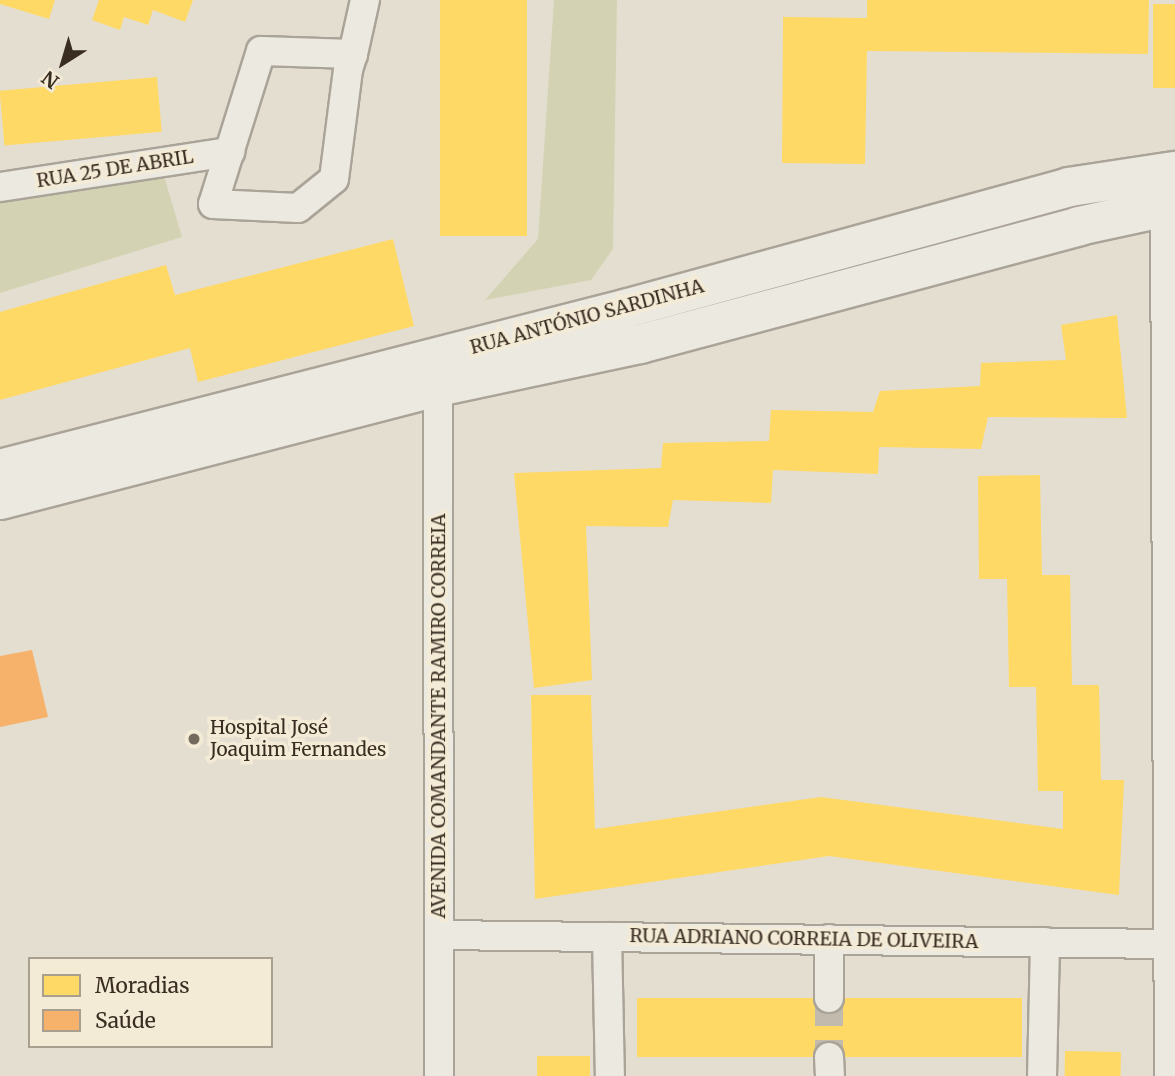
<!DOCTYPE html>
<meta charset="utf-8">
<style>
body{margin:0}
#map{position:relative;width:1175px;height:1076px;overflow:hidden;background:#e4ded0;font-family:Merriweather,serif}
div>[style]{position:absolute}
.green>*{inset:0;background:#d3d3b3}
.homes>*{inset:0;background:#ffd966;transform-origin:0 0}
.health>*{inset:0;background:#f6b26b}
.street-tunnel>*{height:28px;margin-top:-14px;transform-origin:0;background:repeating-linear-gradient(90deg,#c2baad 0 28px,transparent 0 42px)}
.roads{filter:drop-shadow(2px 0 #aaa398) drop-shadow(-2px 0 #aaa398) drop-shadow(0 2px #aaa398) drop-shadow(0 -2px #aaa398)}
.street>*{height:28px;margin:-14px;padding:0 14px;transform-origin:14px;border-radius:14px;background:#ece9e1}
.secondary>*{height:38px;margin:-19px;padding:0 19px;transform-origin:19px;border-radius:19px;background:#ece9e1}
.dots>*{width:19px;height:19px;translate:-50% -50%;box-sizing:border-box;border:4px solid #f4ebd7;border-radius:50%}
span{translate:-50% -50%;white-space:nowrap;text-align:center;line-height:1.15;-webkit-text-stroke:7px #f4ebd7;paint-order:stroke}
.street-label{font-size:19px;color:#392c21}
.poi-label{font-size:19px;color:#392c21}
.left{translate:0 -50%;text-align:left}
.legend{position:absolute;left:28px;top:957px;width:245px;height:91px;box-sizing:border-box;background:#f4ebd7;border:2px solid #a99f8e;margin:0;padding:9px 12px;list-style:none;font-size:21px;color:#392c21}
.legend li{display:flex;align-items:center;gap:14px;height:35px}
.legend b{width:35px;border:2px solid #a99f8e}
.north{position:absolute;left:28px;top:28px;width:70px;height:70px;-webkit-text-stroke:5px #f4ebd7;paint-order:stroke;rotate:217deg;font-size:19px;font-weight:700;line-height:28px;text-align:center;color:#392c21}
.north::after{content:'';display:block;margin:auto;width:24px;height:32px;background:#392c21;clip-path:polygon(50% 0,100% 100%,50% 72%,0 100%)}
</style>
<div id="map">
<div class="green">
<div style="clip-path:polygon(554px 0,617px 0,613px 249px,591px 280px,485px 300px,538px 239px)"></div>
<div style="clip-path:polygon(164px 176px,182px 237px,0 293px,0 202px)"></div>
</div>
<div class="homes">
<div style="clip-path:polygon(0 0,55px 0,49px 19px,0 4px)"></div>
<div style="clip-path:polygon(99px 0,193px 0,185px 22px,153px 10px,148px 25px,124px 17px,120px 30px,92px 20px)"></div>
<div style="left:440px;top:0;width:87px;height:236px"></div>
<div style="clip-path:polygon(867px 0,1149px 0,1148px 54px,867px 51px,865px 164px,782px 163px,783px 17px,867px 18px)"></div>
<div style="left:1153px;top:4px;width:22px;height:84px"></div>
<div style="left:157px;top:77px;width:55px;height:158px;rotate:85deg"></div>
<div style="clip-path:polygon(393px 239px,414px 326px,198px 382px,190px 348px,0 400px,0 312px,166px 265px,175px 295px)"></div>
<div style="clip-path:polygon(1117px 315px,1127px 418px,988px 417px,981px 449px,879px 447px,878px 474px,773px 470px,771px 503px,673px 500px,668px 527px,586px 526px,592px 680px,534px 688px,514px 473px,661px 468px,663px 443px,769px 441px,771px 410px,873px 412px,880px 391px,980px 386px,981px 363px,1066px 360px,1061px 325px)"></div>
<div style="clip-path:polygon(1040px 475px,1042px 575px,1070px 575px,1072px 685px,1099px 685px,1101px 780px,1124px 780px,1119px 895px,829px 856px,535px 899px,531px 695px,591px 695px,595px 829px,821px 797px,1063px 829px,1063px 791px,1038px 791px,1036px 687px,1009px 687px,1007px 579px,979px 579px,978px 476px)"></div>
<div style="left:637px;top:998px;width:385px;height:59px"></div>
<div style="left:1065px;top:1051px;width:56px;height:25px;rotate:1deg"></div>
<div style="left:537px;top:1056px;width:53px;height:20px"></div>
</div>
<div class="health">
<div style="clip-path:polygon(32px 650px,48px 717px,0 727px,0 656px)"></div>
</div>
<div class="street-tunnel">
<div style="left:829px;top:998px;width:59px;rotate:90deg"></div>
</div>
<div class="roads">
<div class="street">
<div style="left:353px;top:54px;width:92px;rotate:-178.1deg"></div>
<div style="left:261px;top:51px;width:160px;rotate:107.4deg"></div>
<div style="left:213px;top:204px;width:85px;rotate:2.7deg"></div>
<div style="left:298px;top:208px;width:46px;rotate:-38.9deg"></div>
<div style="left:334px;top:179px;width:110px;rotate:-82.7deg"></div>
<div style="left:348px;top:70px;width:17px;rotate:-73deg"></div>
<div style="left:353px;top:54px;width:55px;rotate:-77.5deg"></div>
<div style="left:0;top:187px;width:233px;rotate:-8.7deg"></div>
<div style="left:1151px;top:199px;width:16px;rotate:30deg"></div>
<div style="left:1165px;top:207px;width:869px;rotate:89.74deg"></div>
<div style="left:438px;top:368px;width:708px;rotate:89.92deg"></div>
<div style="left:439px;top:935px;width:729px;rotate:0.71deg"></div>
<div style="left:607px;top:937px;width:139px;rotate:88.8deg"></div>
<div style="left:829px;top:939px;width:59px;rotate:90deg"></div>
<div style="left:829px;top:1057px;width:19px;rotate:87deg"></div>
<div style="left:1042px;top:1076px;width:134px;rotate:-88.7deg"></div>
</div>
<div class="secondary">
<div style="left:0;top:469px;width:648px;rotate:-14.38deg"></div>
<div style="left:628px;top:308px;width:457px;rotate:-15.3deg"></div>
<div style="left:1069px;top:187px;width:107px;rotate:-8.6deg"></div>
<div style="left:0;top:500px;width:452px;rotate:-14.5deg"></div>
<div style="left:438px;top:387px;width:207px;rotate:-12deg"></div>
<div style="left:640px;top:344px;width:455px;rotate:-15deg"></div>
<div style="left:1079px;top:226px;width:98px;rotate:-12.3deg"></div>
</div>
</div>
<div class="dots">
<div style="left:194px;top:739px;background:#756a5e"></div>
</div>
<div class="street-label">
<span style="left:115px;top:169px;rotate:-9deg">RUA 25 DE ABRIL</span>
<span style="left:587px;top:317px;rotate:-15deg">RUA ANTÓNIO SARDINHA</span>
<span style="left:439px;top:716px;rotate:-90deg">AVENIDA COMANDANTE RAMIRO CORREIA</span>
<span style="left:804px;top:939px;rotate:1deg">RUA ADRIANO CORREIA DE OLIVEIRA</span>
</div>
<div class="poi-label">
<span class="left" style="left:210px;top:739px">Hospital José<br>Joaquim Fernandes</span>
</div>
<ul class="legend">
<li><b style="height:19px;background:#ffd966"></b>Moradias</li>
<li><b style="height:19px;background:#f6b26b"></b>Saúde</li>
</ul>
<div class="north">N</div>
</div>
